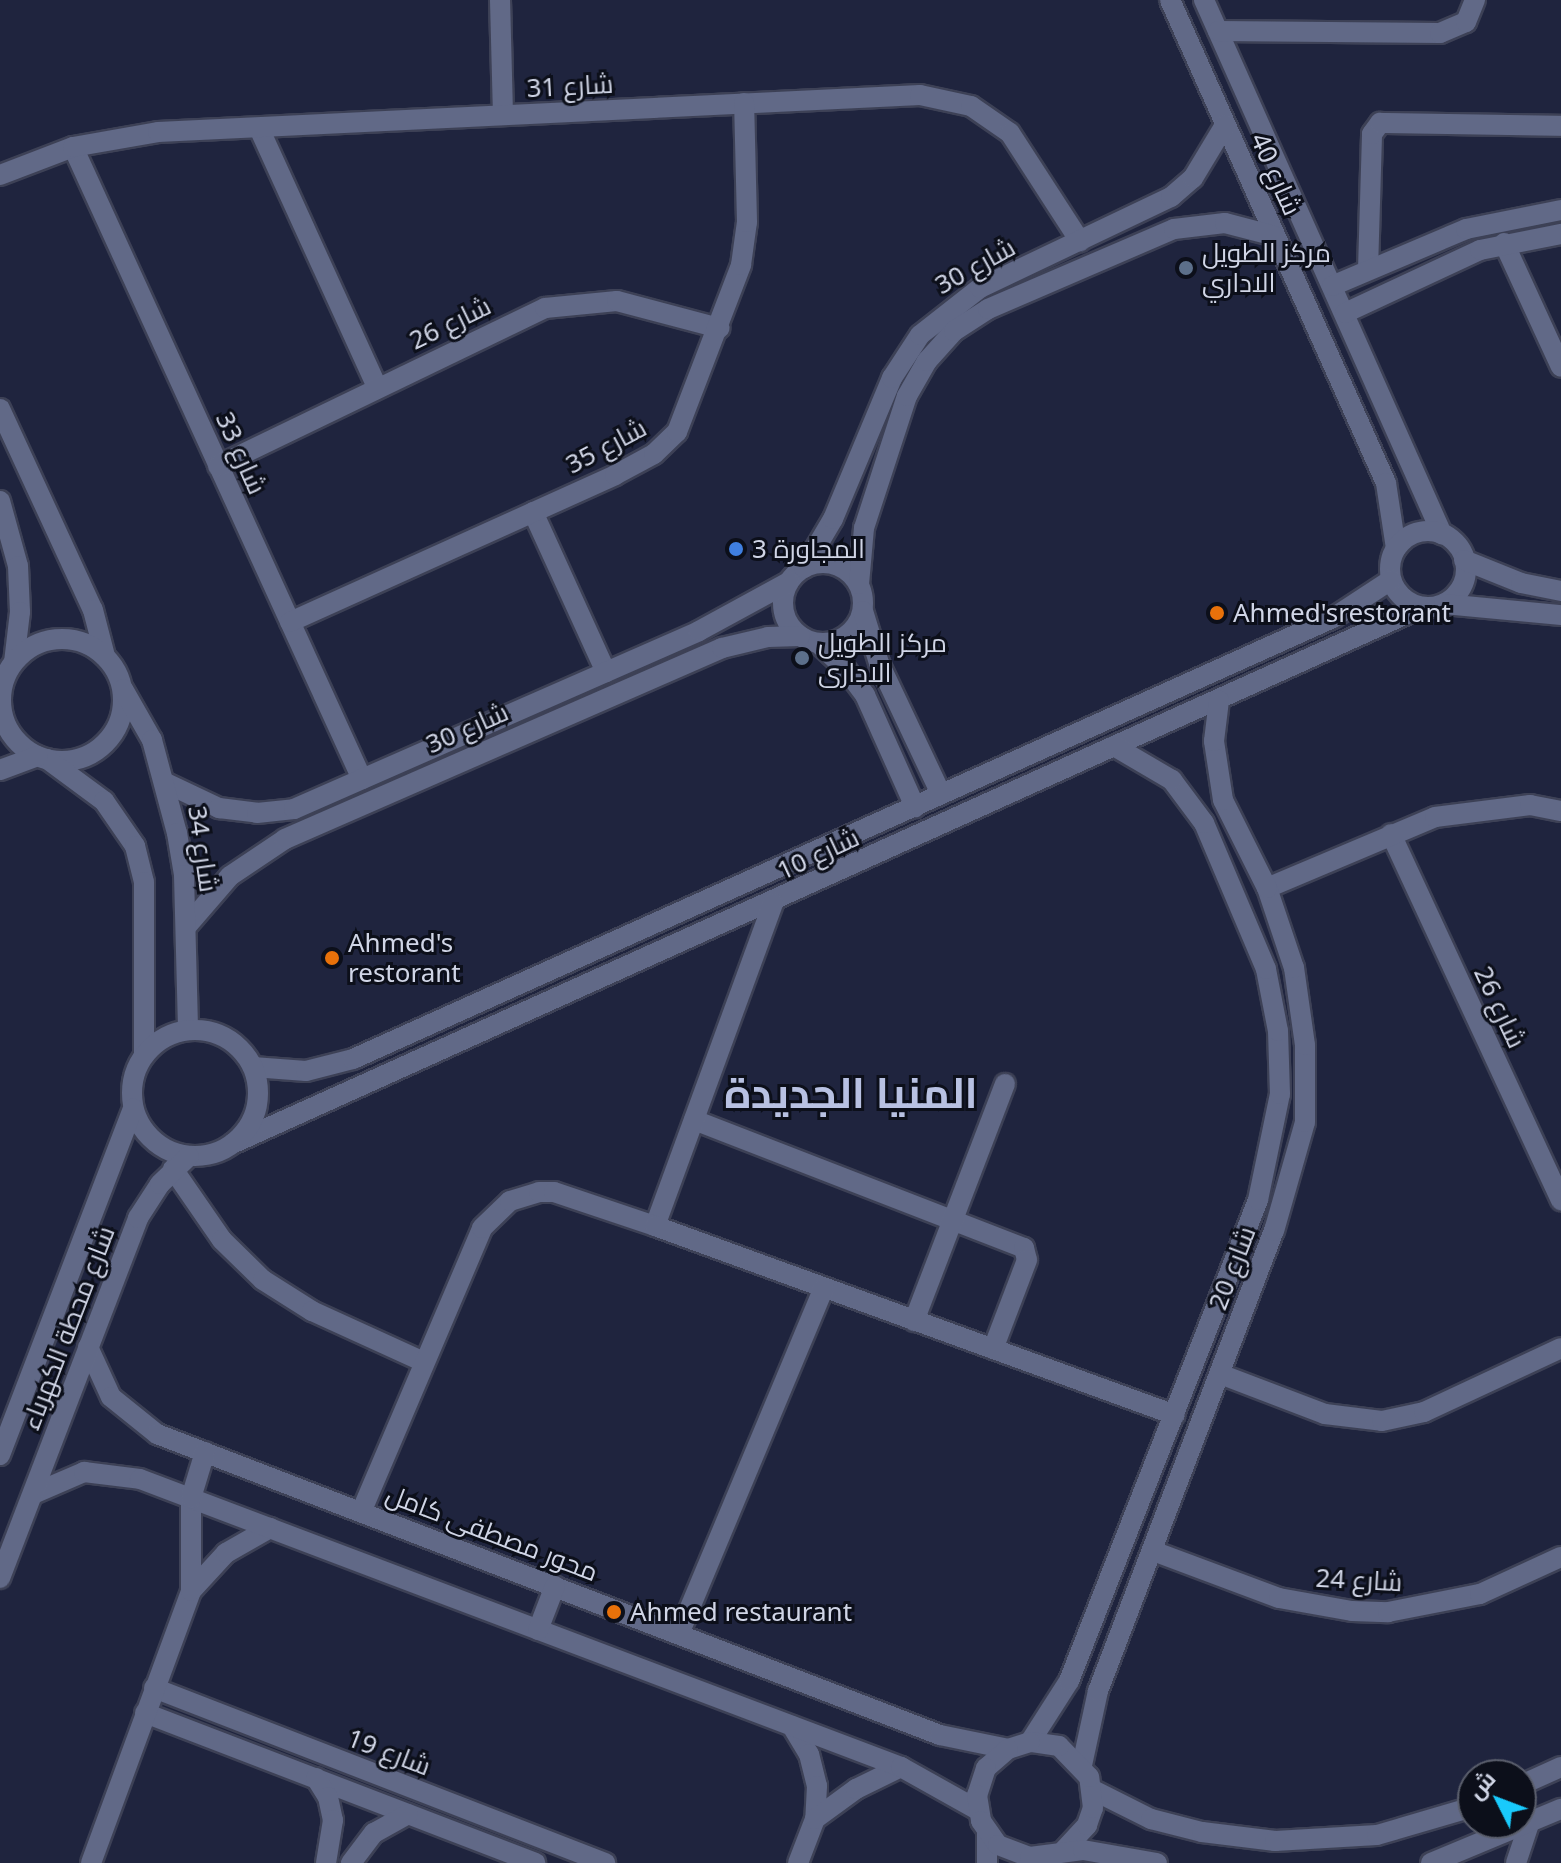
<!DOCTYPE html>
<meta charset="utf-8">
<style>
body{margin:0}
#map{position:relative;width:1561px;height:1863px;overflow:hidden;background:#1f243e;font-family:"Noto Sans",Cairo,sans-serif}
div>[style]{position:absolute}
.roads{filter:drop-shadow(2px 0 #3d4156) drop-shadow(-2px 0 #3d4156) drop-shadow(0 2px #3d4156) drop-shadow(0 -2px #3d4156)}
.minor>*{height:20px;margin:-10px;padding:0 10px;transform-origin:10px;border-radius:10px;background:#616987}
.minor>.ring{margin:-10px;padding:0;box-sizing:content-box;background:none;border:20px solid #616987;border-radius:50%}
.tertiary>*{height:20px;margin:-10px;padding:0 10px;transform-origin:10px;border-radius:10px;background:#616987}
.tertiary>.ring{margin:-10px;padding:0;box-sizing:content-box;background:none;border:20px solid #616987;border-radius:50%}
.dots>*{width:22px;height:22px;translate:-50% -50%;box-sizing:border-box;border:4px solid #0c0f1a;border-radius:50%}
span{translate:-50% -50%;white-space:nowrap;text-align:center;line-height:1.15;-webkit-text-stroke:6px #0c0f1a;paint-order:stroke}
.street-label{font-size:26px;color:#d0d5e6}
.poi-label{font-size:26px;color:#d0d5e6}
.left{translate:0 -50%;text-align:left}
.town-label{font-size:42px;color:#b8c1e2;font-weight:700}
.north{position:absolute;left:1457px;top:1759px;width:80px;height:80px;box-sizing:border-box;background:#0c0f1a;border:2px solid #5a5e6c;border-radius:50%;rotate:312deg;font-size:22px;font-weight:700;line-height:32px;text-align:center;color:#d0d5e6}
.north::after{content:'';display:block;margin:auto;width:28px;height:36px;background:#19cafc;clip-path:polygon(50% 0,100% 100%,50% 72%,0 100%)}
</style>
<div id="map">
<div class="roads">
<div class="minor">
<div style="left:500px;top:0;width:115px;rotate:88.5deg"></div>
<div style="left:1170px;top:0;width:529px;rotate:65.91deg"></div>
<div style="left:1386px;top:483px;width:66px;rotate:81.3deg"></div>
<div style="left:1204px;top:0;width:585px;rotate:65.98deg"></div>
<div style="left:1218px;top:31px;width:222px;rotate:0.5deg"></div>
<div style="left:1440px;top:33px;width:28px;rotate:-23deg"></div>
<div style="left:1466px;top:22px;width:24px;rotate:-68deg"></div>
<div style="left:259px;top:128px;width:285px;rotate:65.5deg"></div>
<div style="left:73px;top:147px;width:695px;rotate:65.43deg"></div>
<div style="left:0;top:175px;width:78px;rotate:-21deg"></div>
<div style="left:73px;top:147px;width:86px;rotate:-10deg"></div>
<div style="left:158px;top:132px;width:763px;rotate:-2.78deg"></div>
<div style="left:920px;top:95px;width:52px;rotate:12.2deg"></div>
<div style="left:971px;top:106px;width:47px;rotate:34.7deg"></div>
<div style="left:1010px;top:133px;width:129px;rotate:57.1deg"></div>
<div style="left:1504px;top:243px;width:136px;rotate:65.3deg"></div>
<div style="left:1368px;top:270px;width:136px;rotate:-88.3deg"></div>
<div style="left:1372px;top:134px;width:14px;rotate:-54deg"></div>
<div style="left:1380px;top:123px;width:181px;rotate:0.9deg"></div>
<div style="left:1332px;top:286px;width:146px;rotate:-23deg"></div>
<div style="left:1466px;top:229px;width:97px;rotate:-11.3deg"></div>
<div style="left:1345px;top:313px;width:149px;rotate:-25deg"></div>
<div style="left:1480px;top:250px;width:83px;rotate:-11.2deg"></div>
<div style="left:218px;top:466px;width:363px;rotate:-25.8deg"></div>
<div style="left:545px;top:308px;width:72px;rotate:-5.6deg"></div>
<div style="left:617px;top:301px;width:106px;rotate:14.8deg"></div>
<div style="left:533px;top:512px;width:176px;rotate:65.5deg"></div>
<div class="ring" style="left:1390px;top:531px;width:56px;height:56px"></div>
<div style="left:1464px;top:560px;width:61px;rotate:22deg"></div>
<div style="left:1521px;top:583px;width:41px;rotate:11.3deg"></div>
<div class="ring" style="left:783px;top:563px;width:60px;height:60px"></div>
<div style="left:804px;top:568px;width:57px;rotate:-59.4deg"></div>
<div style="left:833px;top:519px;width:153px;rotate:-67.3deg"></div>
<div style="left:892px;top:378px;width:51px;rotate:-56.9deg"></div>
<div style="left:920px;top:335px;width:76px;rotate:-38.1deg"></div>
<div style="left:980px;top:288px;width:212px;rotate:-25.5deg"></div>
<div style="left:1171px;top:197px;width:29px;rotate:-41deg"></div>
<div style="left:1193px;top:178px;width:62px;rotate:-58.9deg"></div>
<div style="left:859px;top:584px;width:56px;rotate:-84.9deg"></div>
<div style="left:864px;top:528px;width:139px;rotate:-72deg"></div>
<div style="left:907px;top:396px;width:40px;rotate:-60.3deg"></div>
<div style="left:927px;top:361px;width:40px;rotate:-48deg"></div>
<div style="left:954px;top:331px;width:40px;rotate:-32.9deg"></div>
<div style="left:988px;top:309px;width:202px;rotate:-23.3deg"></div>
<div style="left:1174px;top:229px;width:51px;rotate:-6.7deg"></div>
<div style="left:1225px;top:223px;width:52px;rotate:14.6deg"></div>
<div style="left:1444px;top:604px;width:118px;rotate:5.4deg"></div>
<div style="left:863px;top:611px;width:54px;rotate:72.9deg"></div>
<div style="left:879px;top:663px;width:145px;rotate:64.7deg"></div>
<div style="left:290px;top:622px;width:357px;rotate:-24.3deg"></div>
<div style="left:615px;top:475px;width:44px;rotate:-28.3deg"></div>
<div style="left:654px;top:454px;width:32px;rotate:-44deg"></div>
<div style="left:677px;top:432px;width:179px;rotate:-69deg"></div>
<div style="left:741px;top:265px;width:43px;rotate:-82.1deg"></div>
<div style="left:747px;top:222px;width:119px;rotate:-91.4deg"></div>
<div style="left:818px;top:643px;width:35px;rotate:43deg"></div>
<div style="left:844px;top:667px;width:35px;rotate:53deg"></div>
<div style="left:865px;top:695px;width:123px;rotate:65.9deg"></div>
<div style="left:166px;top:783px;width:59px;rotate:25.3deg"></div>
<div style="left:219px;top:808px;width:38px;rotate:7deg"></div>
<div style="left:257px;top:813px;width:37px;rotate:-6deg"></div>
<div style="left:294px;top:809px;width:442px;rotate:-23.7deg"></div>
<div style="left:699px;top:631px;width:102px;rotate:-28.6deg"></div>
<div style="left:1391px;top:834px;width:404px;rotate:65.1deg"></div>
<div style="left:1267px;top:888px;width:182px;rotate:-22.9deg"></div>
<div style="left:1435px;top:817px;width:96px;rotate:-7.2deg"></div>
<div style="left:1530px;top:805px;width:32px;rotate:11deg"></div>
<div style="left:186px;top:927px;width:67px;rotate:-49.2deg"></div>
<div style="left:230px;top:876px;width:66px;rotate:-33.9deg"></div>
<div style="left:285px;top:839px;width:477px;rotate:-23.6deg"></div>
<div style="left:722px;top:648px;width:47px;rotate:-13.4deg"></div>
<div style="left:768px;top:637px;width:32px;rotate:-2deg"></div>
<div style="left:253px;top:1067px;width:53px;rotate:4.3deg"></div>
<div style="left:306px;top:1071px;width:49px;rotate:-14.3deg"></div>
<div style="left:353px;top:1059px;width:1075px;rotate:-24.23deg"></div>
<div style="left:1333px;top:618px;width:69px;rotate:-33.2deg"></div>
<div style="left:694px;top:1120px;width:354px;rotate:21.2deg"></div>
<div style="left:1024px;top:1248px;width:12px;rotate:76deg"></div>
<div style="left:1027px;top:1260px;width:95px;rotate:110.9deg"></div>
<div style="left:234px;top:1143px;width:1303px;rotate:-24.28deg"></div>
<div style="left:173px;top:1169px;width:86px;rotate:55.4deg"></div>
<div style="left:222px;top:1240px;width:57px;rotate:44.3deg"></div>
<div style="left:263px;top:1280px;width:58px;rotate:32.3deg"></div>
<div style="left:312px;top:1311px;width:123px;rotate:24.5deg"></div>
<div style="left:655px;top:1226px;width:344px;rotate:-69.9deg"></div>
<div style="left:914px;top:1321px;width:254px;rotate:-69deg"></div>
<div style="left:1220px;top:1374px;width:112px;rotate:20.9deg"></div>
<div style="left:1325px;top:1414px;width:57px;rotate:7deg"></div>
<div style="left:1382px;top:1421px;width:43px;rotate:-12.1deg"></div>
<div style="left:1424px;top:1412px;width:151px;rotate:-25deg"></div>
<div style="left:362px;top:1510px;width:306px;rotate:-66.9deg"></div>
<div style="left:482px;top:1228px;width:39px;rotate:-44deg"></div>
<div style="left:510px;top:1201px;width:30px;rotate:-17deg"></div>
<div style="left:539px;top:1192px;width:15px"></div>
<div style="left:554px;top:1192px;width:107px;rotate:18.6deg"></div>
<div style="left:655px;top:1226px;width:553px;rotate:19.97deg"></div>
<div style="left:1153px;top:1551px;width:134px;rotate:20.5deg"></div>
<div style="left:1279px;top:1598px;width:74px;rotate:10.1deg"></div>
<div style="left:1352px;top:1611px;width:36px;rotate:2deg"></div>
<div style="left:1388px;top:1612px;width:94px;rotate:-11.1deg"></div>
<div style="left:1480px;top:1594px;width:89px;rotate:-24.6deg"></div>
<div style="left:191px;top:1591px;width:52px;rotate:-47.4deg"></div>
<div style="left:226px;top:1553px;width:51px;rotate:-29.6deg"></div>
<div style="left:679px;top:1634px;width:375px;rotate:-67.3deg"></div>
<div style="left:154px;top:1688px;width:484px;rotate:21.2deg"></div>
<div style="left:145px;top:1713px;width:418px;rotate:21deg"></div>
<div style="left:792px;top:1726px;width:33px;rotate:59deg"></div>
<div style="left:809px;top:1754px;width:33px;rotate:76deg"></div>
<div style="left:817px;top:1786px;width:33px;rotate:93deg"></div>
<div style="left:815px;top:1819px;width:47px;rotate:111.1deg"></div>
<div style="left:1030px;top:1742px;width:72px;rotate:-57.4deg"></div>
<div style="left:1069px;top:1681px;width:517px;rotate:-68.55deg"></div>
<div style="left:1258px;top:1200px;width:108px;rotate:-78.3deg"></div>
<div style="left:1280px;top:1094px;width:63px;rotate:-91.8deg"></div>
<div style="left:1278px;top:1031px;width:63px;rotate:-101deg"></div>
<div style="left:1266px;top:969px;width:159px;rotate:-113deg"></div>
<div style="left:1204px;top:823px;width:54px;rotate:-126.7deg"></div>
<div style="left:1172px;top:780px;width:67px;rotate:-149.6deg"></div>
<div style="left:1082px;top:1765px;width:76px;rotate:-77.8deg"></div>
<div style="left:1098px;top:1691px;width:493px;rotate:-69.1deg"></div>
<div style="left:1274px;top:1231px;width:113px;rotate:-74.1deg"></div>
<div style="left:1305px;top:1122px;width:77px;rotate:-90deg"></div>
<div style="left:1305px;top:1045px;width:78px;rotate:-98.1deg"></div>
<div style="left:1294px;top:968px;width:84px;rotate:-108.6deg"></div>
<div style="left:1267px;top:888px;width:98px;rotate:-116.6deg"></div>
<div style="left:1223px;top:800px;width:60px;rotate:-98.7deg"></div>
<div style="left:1214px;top:741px;width:41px;rotate:-83deg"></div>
<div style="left:316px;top:1778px;width:22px;rotate:58deg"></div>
<div style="left:328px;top:1797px;width:24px;rotate:78deg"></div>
<div style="left:333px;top:1820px;width:44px;rotate:99.2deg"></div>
<div style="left:815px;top:1819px;width:51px;rotate:-36.2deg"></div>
<div style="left:856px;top:1789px;width:50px;rotate:-26.1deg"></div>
<div style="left:987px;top:1832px;width:31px;rotate:90deg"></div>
<div style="left:91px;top:1863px;width:290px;rotate:-69.8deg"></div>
<div style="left:191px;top:1591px;width:93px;rotate:-90deg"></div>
<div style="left:351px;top:1863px;width:38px;rotate:-53deg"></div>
<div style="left:374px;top:1833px;width:39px;rotate:-29deg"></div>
<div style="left:1516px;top:1863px;width:41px;rotate:-71.6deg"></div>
</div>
<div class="tertiary">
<div style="left:0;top:409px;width:221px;rotate:65.2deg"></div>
<div style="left:93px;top:610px;width:48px;rotate:75.4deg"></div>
<div style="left:0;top:501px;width:67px;rotate:74.5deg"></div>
<div style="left:18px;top:566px;width:46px;rotate:87.5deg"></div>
<div style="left:20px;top:612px;width:50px;rotate:96.8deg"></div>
<div class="ring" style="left:1px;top:639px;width:102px;height:102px"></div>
<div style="left:123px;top:689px;width:59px;rotate:60.4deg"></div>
<div style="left:152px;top:740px;width:96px;rotate:75deg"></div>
<div style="left:177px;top:833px;width:43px;rotate:80.5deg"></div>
<div style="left:184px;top:875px;width:154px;rotate:88.5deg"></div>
<div style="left:47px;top:759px;width:71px;rotate:36.4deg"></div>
<div style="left:104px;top:801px;width:55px;rotate:55.4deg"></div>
<div style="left:135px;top:846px;width:37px;rotate:76deg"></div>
<div style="left:144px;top:882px;width:173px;rotate:90deg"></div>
<div style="left:0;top:770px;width:40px;rotate:-20.2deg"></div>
<div class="ring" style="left:132px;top:1030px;width:106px;height:106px"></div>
<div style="left:88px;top:1347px;width:55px;rotate:65.3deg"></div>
<div style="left:111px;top:1397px;width:59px;rotate:38.8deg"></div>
<div style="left:157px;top:1434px;width:839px;rotate:21.03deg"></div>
<div style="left:940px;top:1735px;width:69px;rotate:11.6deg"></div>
<div style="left:0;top:1455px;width:371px;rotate:-69deg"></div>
<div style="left:33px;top:1494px;width:56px;rotate:-23.3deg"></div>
<div style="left:84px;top:1472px;width:56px;rotate:7.1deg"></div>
<div style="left:140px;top:1479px;width:814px;rotate:20.73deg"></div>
<div style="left:901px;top:1767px;width:88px;rotate:29.2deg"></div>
<div style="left:191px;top:1498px;width:48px;rotate:-73.1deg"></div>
<div style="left:0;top:1578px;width:386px;rotate:-69deg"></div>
<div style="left:138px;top:1218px;width:40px;rotate:-57.1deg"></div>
<div style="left:160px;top:1184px;width:40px;rotate:-44deg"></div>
<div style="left:538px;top:1630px;width:47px;rotate:-68.9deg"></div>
<div style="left:1521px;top:1785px;width:44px;rotate:-24.2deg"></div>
<div style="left:1093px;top:1790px;width:65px;rotate:26.6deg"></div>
<div style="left:1151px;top:1819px;width:53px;rotate:14.3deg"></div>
<div style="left:1202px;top:1832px;width:74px;rotate:7deg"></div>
<div style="left:1275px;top:1841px;width:102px;rotate:-3.4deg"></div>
<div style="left:1377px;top:1835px;width:100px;rotate:-16.3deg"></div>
<div style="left:1064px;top:1850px;width:34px;rotate:-47deg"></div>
<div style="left:1087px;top:1825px;width:18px;rotate:-71deg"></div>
<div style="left:1093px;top:1808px;width:31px;rotate:-97deg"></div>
<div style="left:1089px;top:1777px;width:43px;rotate:-134.1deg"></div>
<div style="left:1059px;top:1746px;width:29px;rotate:-172deg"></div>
<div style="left:1030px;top:1742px;width:23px;rotate:162deg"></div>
<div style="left:1008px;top:1749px;width:29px;rotate:139deg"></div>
<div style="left:986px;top:1768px;width:28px;rotate:108deg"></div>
<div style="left:977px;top:1795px;width:26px;rotate:81deg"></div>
<div style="left:981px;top:1821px;width:29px;rotate:55deg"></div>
<div style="left:998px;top:1845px;width:34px;rotate:21deg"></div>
<div style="left:1030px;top:1857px;width:53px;rotate:-7.5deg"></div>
<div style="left:1083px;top:1850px;width:75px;rotate:10deg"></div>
<div style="left:1431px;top:1863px;width:141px;rotate:-22.6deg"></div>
</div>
</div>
<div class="dots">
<div style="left:1186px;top:268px;background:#5c6f8a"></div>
<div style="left:736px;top:549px;background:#3f7fe0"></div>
<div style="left:1217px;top:613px;background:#e8710a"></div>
<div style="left:802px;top:658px;background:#5c6f8a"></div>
<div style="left:332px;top:958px;background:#e8710a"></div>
<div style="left:614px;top:1612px;background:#e8710a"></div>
</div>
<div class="street-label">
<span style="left:570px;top:86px;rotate:-3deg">شارع 31</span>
<span style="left:1276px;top:174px;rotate:66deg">شارع 40</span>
<span style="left:975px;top:266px;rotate:-29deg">شارع 30</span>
<span style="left:450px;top:323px;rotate:-26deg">شارع 26</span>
<span style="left:606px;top:446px;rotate:-28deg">شارع 35</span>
<span style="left:241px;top:453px;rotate:66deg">شارع 33</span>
<span style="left:467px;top:728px;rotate:-24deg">شارع 30</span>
<span style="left:203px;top:849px;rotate:82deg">شارع 34</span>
<span style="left:818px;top:854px;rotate:-25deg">شارع 10</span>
<span style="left:1500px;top:1007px;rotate:65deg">شارع 26</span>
<span style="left:1232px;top:1268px;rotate:-69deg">شارع 20</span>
<span style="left:68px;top:1328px;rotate:-69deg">شارع محطة الكهرباء</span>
<span style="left:492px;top:1533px;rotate:21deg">محور مصطفى كامل</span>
<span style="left:1359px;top:1580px;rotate:3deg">شارع 24</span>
<span style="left:389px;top:1752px;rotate:21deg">شارع 19</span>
</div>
<div class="poi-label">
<span class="left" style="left:1202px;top:268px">مركز الطويل<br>الاداري</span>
<span class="left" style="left:752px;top:549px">المجاورة 3</span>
<span class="left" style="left:1233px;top:613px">Ahmed'srestorant</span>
<span class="left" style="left:818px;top:658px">مركز الطويل<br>الادارى</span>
<span class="left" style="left:348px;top:958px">Ahmed's<br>restorant</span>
<span class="left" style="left:630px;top:1612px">Ahmed restaurant</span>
</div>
<div class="town-label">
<span style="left:851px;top:1092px">المنيا الجديدة</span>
</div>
<div class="north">ش</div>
</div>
